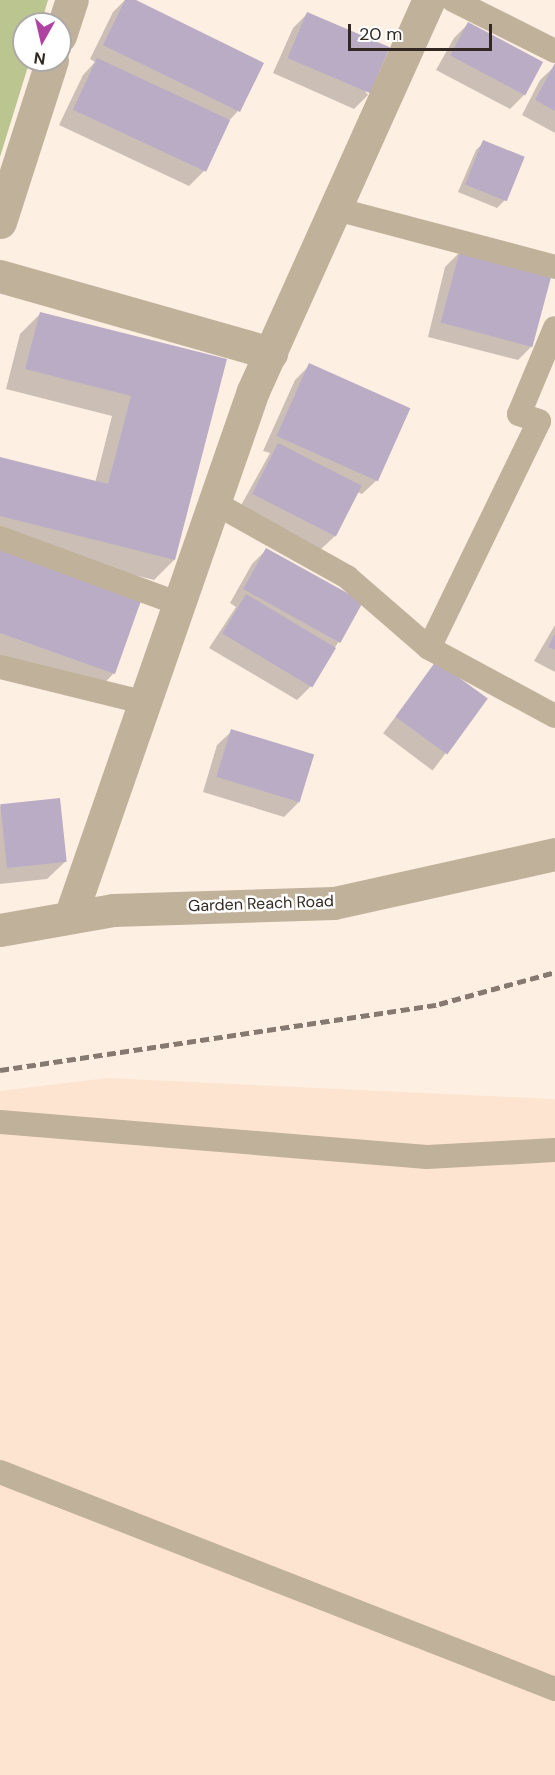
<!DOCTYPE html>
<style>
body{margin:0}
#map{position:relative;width:555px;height:1775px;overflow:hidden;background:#feefe3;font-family:"DM Sans",sans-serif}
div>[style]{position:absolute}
.built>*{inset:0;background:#fde4d0}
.green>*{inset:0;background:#bac58f}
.shadow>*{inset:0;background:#0003;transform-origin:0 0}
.building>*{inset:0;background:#baacc5;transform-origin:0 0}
.service>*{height:24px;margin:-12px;padding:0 12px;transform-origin:12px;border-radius:12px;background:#c0b19b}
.minor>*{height:33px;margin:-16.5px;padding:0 16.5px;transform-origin:16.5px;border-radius:16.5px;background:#c0b19b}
.rail>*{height:4.5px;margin-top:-2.25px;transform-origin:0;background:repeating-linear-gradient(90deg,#857970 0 9px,transparent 0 13.5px)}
span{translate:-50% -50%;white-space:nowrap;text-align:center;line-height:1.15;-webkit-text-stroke:5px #fff;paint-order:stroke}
.street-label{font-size:16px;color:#332922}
.north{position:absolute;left:12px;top:12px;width:60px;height:60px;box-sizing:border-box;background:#fff;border:2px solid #ada9a7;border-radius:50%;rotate:188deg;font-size:16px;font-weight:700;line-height:24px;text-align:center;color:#332922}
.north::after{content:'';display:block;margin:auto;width:21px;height:27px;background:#b043a2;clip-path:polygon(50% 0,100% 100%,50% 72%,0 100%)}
.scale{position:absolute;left:348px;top:24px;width:144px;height:27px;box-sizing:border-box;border:3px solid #332922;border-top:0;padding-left:8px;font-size:18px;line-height:21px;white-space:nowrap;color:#332922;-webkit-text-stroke:4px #fff;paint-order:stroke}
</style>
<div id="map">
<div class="built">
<div style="clip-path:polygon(107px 1078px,555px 1099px,555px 1775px,0 1775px,0 1091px)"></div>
</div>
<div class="green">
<div style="clip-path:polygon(0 0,48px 0,41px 24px,24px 24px,24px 60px,30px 60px,0 157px)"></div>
</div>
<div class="shadow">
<div style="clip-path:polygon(125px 0,132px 0,238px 111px,227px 123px,204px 171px,189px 186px,59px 125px,83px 75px,95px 62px,90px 59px,113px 12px)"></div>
<div style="clip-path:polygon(308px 13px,368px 95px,354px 109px,273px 73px,293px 28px)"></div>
<div style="clip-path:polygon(468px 24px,524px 95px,510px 109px,436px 70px,454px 38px)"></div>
<div style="clip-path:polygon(555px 66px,555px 133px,522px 115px,540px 80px)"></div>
<div style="clip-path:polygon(484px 142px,505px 200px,497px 208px,458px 192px,476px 150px)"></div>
<div style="clip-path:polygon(460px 252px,533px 345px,518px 360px,428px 337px,445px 267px)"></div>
<div style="clip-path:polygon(40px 314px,225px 360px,174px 560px,154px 580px,0 541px,0 458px,95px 483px,112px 416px,6px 389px,20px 334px)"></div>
<div style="clip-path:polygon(310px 365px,377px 480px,362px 494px,357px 492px,335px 536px,320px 550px,239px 509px,270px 453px,263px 451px,295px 380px)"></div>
<div style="clip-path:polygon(0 548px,114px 673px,96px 692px,0 657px)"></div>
<div style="clip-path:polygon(267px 549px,339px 641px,311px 686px,297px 700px,209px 648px,236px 607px,230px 603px,252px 564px)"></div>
<div style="clip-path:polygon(555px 625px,555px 672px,534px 661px)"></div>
<div style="left:436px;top:663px;width:62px;height:88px;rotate:37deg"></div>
<div style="clip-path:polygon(232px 731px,299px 802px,284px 817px,203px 792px,217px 745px)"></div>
<div style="clip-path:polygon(0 806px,66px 861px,47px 879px,0 884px)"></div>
</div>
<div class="building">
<div style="clip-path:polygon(125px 0,136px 0,264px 63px,240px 112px,103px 45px)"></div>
<div style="left:307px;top:12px;width:90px;height:50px;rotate:23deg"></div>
<div style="left:468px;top:22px;width:85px;height:38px;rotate:28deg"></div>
<div style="left:97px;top:58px;width:147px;height:57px;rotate:25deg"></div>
<div style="clip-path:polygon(555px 63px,555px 111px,535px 100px)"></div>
<div style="left:483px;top:140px;width:45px;height:48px;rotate:22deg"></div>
<div style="left:460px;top:250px;width:95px;height:75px;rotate:15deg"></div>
<div style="clip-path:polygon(40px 312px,227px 359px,175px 560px,0 516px,0 457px,108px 484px,131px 396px,25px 369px)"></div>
<div style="left:309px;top:363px;width:111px;height:80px;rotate:24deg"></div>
<div style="left:278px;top:443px;width:94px;height:57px;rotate:27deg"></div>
<div style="clip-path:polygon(0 547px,142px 598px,115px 674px,0 633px)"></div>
<div style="left:266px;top:548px;width:111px;height:47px;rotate:29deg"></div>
<div style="left:246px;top:594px;width:105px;height:46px;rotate:31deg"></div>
<div style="clip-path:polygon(555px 634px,555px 650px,548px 647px)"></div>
<div style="left:436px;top:661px;width:64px;height:69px;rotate:36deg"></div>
<div style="left:231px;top:729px;width:87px;height:50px;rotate:17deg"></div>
<div style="left:60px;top:798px;width:64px;height:60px;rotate:84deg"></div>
</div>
<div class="service">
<div style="left:453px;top:0;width:114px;rotate:26.6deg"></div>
<div style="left:336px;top:209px;width:227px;rotate:14.8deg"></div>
<div style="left:213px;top:502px;width:154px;rotate:29.2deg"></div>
<div style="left:347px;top:577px;width:108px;rotate:40.9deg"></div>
<div style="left:429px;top:648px;width:143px;rotate:28.4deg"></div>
<div style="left:0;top:538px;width:189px;rotate:20.2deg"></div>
<div style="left:429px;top:648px;width:252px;rotate:-64.1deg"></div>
<div style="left:539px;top:421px;width:21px;rotate:-161deg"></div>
<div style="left:519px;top:414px;width:93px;rotate:-67.3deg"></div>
<div style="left:0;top:667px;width:147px;rotate:13.8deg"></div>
<div style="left:0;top:1122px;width:428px;rotate:4.7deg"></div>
<div style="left:427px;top:1157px;width:128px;rotate:-3.1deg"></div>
<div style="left:0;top:1472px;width:596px;rotate:21.36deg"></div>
</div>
<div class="minor">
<div style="left:60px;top:36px;width:38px;rotate:-72deg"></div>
<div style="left:0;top:222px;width:170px;rotate:-72.2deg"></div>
<div style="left:0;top:276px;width:282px;rotate:15.9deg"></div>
<div style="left:70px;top:917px;width:557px;rotate:-70.82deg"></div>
<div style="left:253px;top:391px;width:429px;rotate:-65.8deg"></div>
<div style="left:0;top:930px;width:115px;rotate:-10deg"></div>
<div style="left:113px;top:910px;width:221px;rotate:-1.8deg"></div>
<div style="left:334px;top:903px;width:226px;rotate:-12.5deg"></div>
</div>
<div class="rail">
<div style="left:0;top:1070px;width:444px;rotate:-8.5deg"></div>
<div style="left:439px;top:1004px;width:120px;rotate:-15.4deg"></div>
</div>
<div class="street-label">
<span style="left:261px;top:904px;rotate:-2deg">Garden Reach Road</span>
</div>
<div class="north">N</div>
<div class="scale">20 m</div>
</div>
